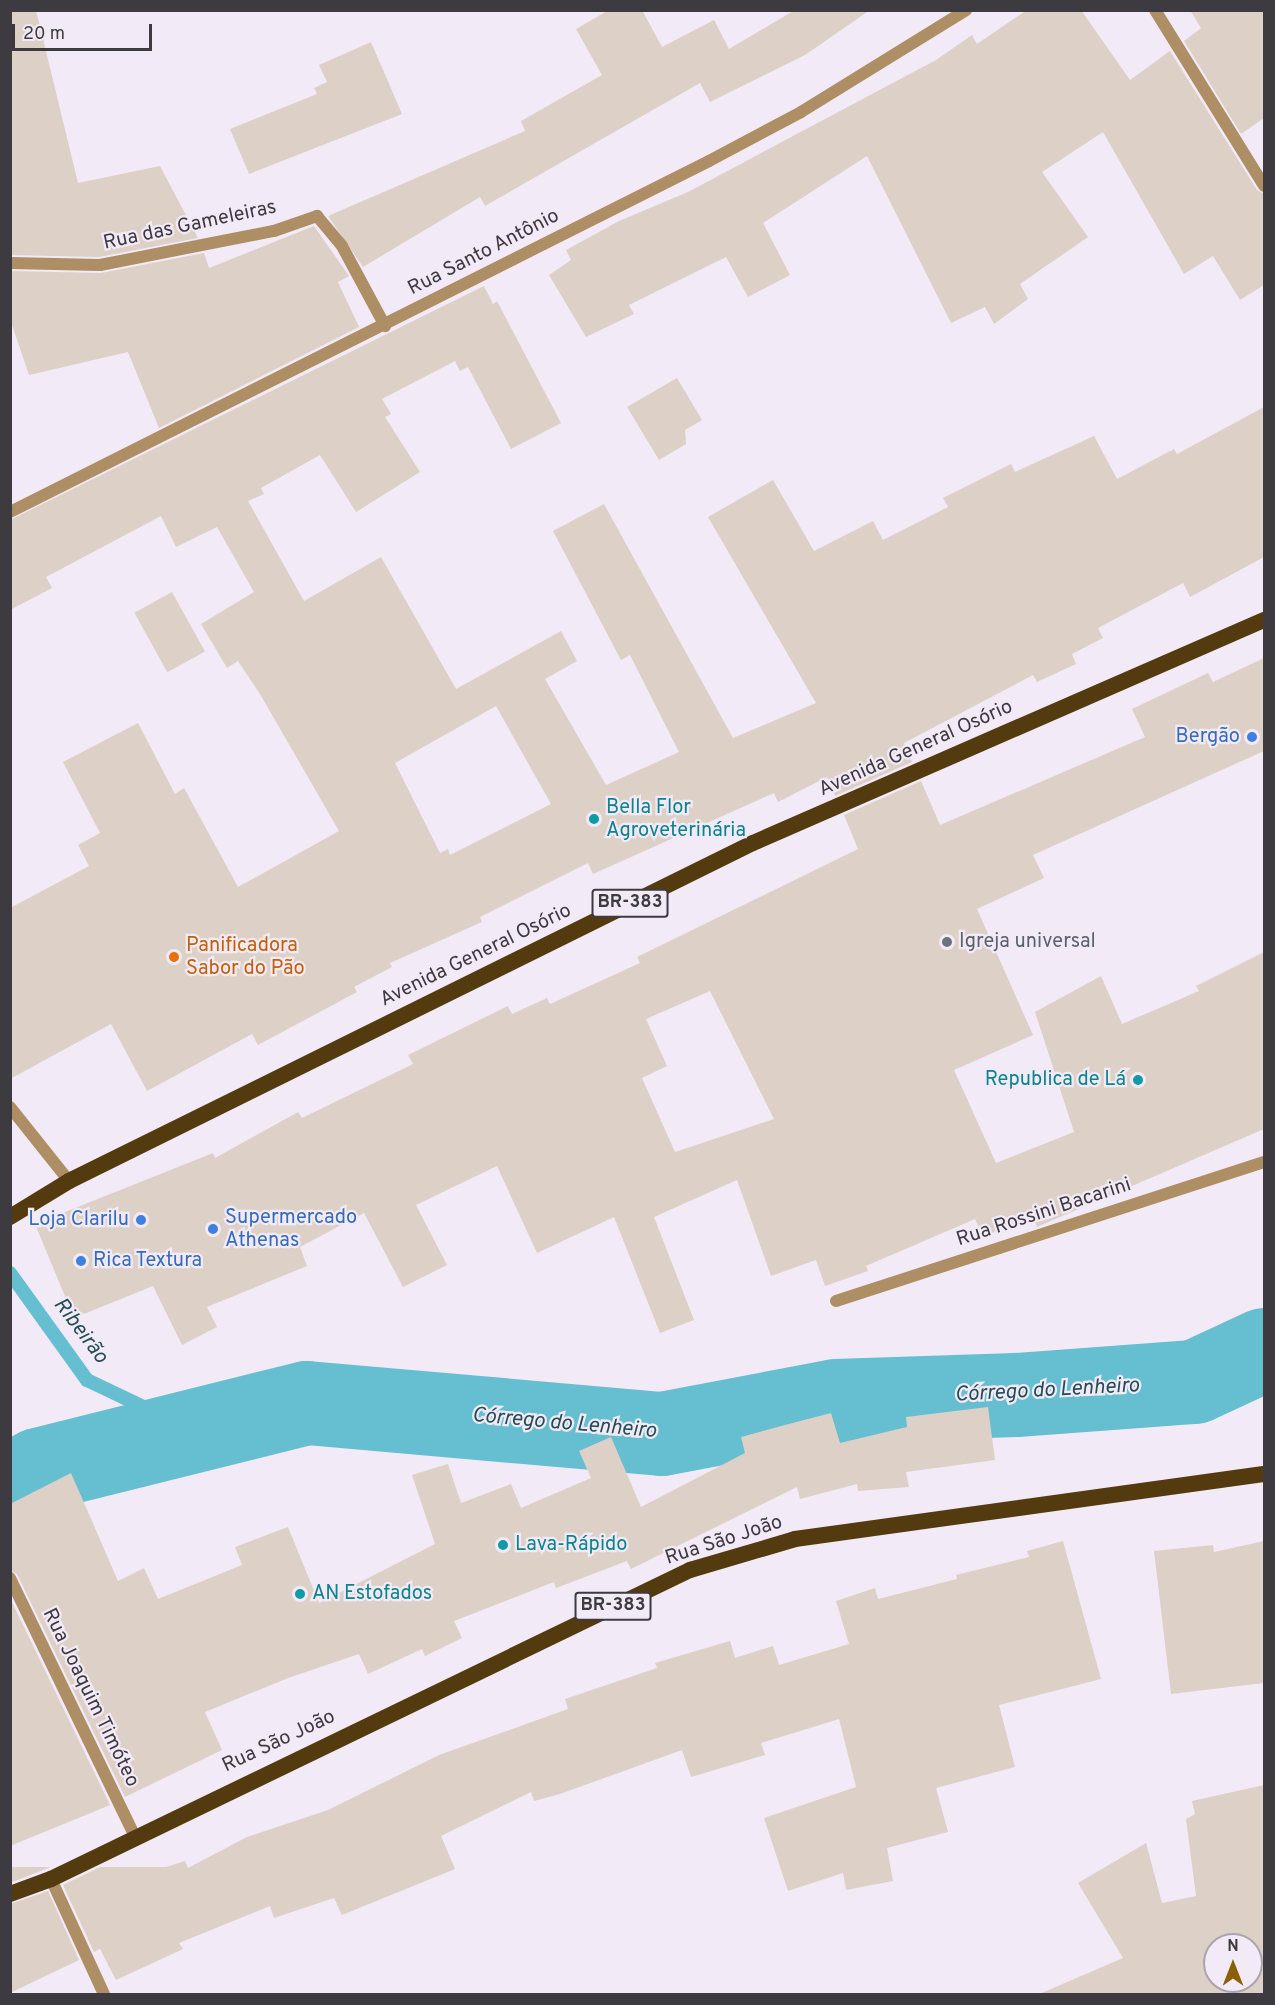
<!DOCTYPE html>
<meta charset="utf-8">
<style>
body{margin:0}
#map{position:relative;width:1275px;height:2005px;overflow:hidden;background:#f2eaf7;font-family:Overpass,sans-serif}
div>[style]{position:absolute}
.stream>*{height:14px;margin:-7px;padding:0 7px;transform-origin:7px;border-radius:7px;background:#65bfd0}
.river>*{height:84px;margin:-42px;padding:0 42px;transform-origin:42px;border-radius:42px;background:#65bfd0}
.building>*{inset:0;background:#ddd0c7;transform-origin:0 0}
.minor>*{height:12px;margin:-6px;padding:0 6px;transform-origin:6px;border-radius:6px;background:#ad8e65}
.tertiary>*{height:12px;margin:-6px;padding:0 6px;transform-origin:6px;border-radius:6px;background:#ad8e65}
.trunk>*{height:16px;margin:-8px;padding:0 8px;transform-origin:8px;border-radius:8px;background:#543a0f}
.dots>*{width:16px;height:16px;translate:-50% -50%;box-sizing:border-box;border:3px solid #f2eaf7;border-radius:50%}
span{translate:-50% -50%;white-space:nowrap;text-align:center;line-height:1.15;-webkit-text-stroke:4.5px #f2eaf7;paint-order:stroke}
.shield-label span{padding:2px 4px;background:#f2eaf7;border:2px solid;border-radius:4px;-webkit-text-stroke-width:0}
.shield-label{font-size:18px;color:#3e3b40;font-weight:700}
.street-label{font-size:20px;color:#3e3b40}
.shop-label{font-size:20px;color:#366cbe}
.right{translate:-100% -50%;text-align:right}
.left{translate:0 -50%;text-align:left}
.culture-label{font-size:20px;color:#0d838f}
.worship-label{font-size:20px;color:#5b616d}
.food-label{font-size:20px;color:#c56008}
.water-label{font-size:21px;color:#244d55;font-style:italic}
.frame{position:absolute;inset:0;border:12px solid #3e3b40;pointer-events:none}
.north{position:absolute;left:1203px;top:1933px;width:60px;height:60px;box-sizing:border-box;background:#f2eaf7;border:2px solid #aaa4ae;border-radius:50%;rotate:0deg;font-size:16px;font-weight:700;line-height:24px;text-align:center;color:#3e3b40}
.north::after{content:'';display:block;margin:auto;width:21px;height:27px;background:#8c5f03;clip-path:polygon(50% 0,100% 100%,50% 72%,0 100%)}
.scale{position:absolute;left:12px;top:24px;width:140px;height:27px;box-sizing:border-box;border:3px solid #3e3b40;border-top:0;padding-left:8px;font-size:18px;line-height:21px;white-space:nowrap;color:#3e3b40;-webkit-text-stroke:4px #f2eaf7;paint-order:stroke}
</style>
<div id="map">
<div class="stream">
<div style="left:10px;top:1273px;width:132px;rotate:54.3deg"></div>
<div style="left:87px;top:1380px;width:119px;rotate:25.5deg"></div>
</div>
<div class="river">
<div style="left:10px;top:1485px;width:32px;rotate:-28deg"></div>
<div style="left:38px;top:1470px;width:277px;rotate:-14deg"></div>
<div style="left:307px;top:1403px;width:356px;rotate:5deg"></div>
<div style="left:662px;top:1434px;width:177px;rotate:-10.7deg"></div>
<div style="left:836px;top:1401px;width:180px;rotate:-1.9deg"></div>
<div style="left:1016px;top:1395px;width:179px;rotate:-4.2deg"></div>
<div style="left:1195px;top:1382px;width:76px;rotate:-24.9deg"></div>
</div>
<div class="building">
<div style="clip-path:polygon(10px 10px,36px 10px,78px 183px,160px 166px,198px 238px,99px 257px,10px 255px)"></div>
<div style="clip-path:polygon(609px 10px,642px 10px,662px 47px,714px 20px,729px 49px,795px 10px,870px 10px,805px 55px,710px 102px,700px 83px,485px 206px,480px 197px,363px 267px,328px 216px,525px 131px,521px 121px,602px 75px,576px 29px)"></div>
<div style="clip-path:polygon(1027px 10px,1081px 10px,1130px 80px,1170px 51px,1257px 190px,1264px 194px,1264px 285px,1240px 300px,1213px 256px,1184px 274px,1103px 132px,1042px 172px,1088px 237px,1020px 284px,1028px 299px,994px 324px,985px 307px,951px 323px,867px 156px,763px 223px,790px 275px,748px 297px,726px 257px,629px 305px,634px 314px,586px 337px,549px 275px,571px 260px,566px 250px,619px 221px,688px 192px,936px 60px,972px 35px,977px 44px)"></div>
<div style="clip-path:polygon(1190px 10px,1264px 10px,1264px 118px,1241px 134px,1184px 41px,1201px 28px)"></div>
<div style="clip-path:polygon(371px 42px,402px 114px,249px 174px,230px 129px,317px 94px,314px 88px,327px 82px,319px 65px)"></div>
<div style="clip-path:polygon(314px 226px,349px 276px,338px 282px,359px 327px,159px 428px,128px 352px,29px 375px,10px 319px,10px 271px,101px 273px,204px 253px,209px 268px)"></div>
<div style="clip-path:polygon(evenodd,484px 286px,493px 304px,497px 301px,561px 423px,511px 449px,468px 367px,460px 371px,455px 361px,382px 399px,391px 414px,385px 417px,420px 472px,356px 512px,320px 455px,261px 488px,264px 494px,248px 501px,304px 601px,381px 557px,456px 689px,561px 631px,577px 661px,545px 679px,606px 785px,679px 752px,630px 655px,621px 660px,553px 531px,604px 504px,733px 738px,816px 703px,708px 517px,773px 480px,814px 551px,873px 521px,883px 540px,948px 507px,943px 498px,1011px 464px,1015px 472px,1094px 436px,1117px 479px,1174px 449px,1177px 454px,1264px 407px,1264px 557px,1190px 597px,1183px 583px,1098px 628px,1103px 638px,1072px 654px,1076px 664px,1037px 682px,1033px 675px,904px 743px,912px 762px,835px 796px,827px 777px,778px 802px,774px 793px,593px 874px,588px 863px,480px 917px,482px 922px,390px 963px,392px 967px,354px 987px,357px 992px,258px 1045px,252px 1034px,147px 1091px,111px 1024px,10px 1079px,10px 908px,89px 866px,78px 845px,100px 833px,63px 762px,138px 723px,175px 794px,184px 788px,238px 887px,339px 831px,260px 694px,238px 661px,227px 668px,201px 624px,254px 592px,217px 527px,176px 547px,161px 516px,46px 577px,52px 588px,10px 610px,10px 520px,484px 286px,496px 706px,551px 804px,450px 855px,448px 849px,440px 853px,395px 763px,496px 706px)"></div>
<div style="clip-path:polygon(677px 378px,702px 420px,685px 430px,686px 444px,659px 460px,627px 407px)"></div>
<div style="left:172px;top:592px;width:68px;height:43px;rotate:61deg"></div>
<div style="clip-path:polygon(evenodd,1264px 658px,1264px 751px,1033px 855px,1044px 878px,977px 909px,1033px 1035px,954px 1070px,996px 1163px,1074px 1132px,1035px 1012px,1101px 976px,1122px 1024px,1199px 991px,1196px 986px,1264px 952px,1264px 1129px,1037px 1227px,1032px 1215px,983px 1237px,975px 1219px,866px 1266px,868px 1271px,825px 1286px,816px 1260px,771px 1276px,737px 1180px,654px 1217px,694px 1320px,660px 1333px,614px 1217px,537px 1253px,497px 1166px,416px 1205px,447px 1265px,403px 1287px,364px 1213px,300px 1247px,307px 1266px,207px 1307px,217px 1327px,182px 1345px,153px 1286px,74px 1318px,35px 1224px,213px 1153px,215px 1158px,298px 1112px,302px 1118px,413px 1064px,408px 1055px,508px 1006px,512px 1014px,547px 998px,550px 1004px,640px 963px,637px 957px,858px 849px,844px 815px,921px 781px,940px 825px,1145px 737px,1132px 709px,1208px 673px,1213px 682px,1264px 658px,710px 991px,774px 1119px,675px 1152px,642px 1078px,667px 1066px,646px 1019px,710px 991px)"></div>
<div style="clip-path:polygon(988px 1407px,995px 1460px,906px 1472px,909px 1487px,858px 1491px,857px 1484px,800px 1499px,797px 1487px,631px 1569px,627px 1561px,556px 1588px,554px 1582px,454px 1621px,462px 1638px,425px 1656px,422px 1649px,368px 1674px,359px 1654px,288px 1678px,205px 1712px,222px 1750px,125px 1797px,17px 1574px,10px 1570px,10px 1504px,71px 1473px,118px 1581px,144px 1568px,158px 1599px,242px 1565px,235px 1547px,288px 1527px,319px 1603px,435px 1544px,412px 1475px,448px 1464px,461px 1503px,511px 1484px,521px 1508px,591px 1478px,579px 1451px,611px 1437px,641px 1507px,745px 1453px,741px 1437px,781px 1426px,831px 1413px,840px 1443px,907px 1427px,906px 1417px)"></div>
<div style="clip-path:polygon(1063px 1541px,1101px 1679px,999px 1705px,1015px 1767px,936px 1788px,948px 1832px,887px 1848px,893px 1881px,846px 1890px,843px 1873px,788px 1891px,764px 1818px,856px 1787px,839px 1719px,761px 1743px,765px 1755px,691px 1777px,682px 1750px,560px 1794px,534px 1801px,531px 1792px,441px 1836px,455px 1869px,342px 1915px,334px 1898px,274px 1918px,270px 1906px,179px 1943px,183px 1949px,116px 1980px,100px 1949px,94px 1952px,63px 1885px,100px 1867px,166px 1867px,185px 1861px,188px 1868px,247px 1837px,328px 1810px,439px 1755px,568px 1709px,565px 1699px,657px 1668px,655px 1663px,730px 1641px,735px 1658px,773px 1646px,779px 1665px,849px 1644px,836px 1601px,875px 1588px,878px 1599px,957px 1579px,956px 1575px,1029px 1557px,1027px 1551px)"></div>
<div style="clip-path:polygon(1264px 1541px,1264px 1683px,1171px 1694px,1154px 1551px,1213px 1545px,1214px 1552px)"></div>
<div style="clip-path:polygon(10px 1598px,110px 1805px,10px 1846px)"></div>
<div style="clip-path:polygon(evenodd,1264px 1785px,1264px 1995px,1037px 1995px,1123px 1958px,1078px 1883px,1146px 1843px,1162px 1903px,1196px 1896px,1186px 1819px,1195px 1814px,1192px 1801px,1264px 1785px,1215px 1945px,1251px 1945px,1251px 1981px,1215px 1981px,1215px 1945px)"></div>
<div style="clip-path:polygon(10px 1867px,51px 1867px,10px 1883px)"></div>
<div style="clip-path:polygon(48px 1891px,79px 1960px,10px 1993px,10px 1904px)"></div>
</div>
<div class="minor">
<div style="left:1155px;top:10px;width:207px;rotate:58.2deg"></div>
<div style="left:10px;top:263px;width:90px;rotate:1.3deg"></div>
<div style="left:100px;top:265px;width:177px;rotate:-11.1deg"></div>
<div style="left:274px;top:231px;width:46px;rotate:-19.2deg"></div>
<div style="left:317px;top:216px;width:39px;rotate:50deg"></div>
<div style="left:342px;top:246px;width:91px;rotate:61.7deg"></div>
<div style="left:836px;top:1301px;width:450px;rotate:-18deg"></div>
<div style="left:10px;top:1578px;width:285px;rotate:64.2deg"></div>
<div style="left:51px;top:1879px;width:127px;rotate:65.3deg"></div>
</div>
<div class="tertiary">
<div style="left:10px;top:512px;width:782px;rotate:-26.66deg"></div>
<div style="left:709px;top:161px;width:104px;rotate:-28deg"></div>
<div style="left:801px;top:112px;width:194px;rotate:-31.7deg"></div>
<div style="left:10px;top:1107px;width:95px;rotate:51.4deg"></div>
</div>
<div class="trunk">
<div style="left:10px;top:1217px;width:69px;rotate:-31.4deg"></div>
<div style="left:69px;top:1181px;width:763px;rotate:-26.3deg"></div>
<div style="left:753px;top:843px;width:558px;rotate:-23.58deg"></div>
<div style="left:10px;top:1894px;width:44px;rotate:-20.1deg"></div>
<div style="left:51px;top:1879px;width:710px;rotate:-25.81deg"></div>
<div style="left:690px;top:1570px;width:109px;rotate:-16.4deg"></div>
<div style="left:795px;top:1539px;width:473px;rotate:-7.9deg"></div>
</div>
<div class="dots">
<div style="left:1252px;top:737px;background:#3f7fe0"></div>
<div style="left:594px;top:819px;background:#0f9aa8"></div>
<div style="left:947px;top:942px;background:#6b7280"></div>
<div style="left:174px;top:957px;background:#e8710a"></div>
<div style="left:1138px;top:1080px;background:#0f9aa8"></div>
<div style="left:141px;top:1220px;background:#3f7fe0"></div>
<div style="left:213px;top:1229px;background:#3f7fe0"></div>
<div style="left:81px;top:1261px;background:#3f7fe0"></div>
<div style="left:503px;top:1545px;background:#0f9aa8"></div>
<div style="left:300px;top:1594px;background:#0f9aa8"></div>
</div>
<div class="shield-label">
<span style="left:630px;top:903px">BR-383</span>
<span style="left:613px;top:1606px">BR-383</span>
</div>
<div class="street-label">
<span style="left:190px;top:226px;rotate:-12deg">Rua das Gameleiras</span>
<span style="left:484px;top:253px;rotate:-27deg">Rua Santo Antônio</span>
<span style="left:916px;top:749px;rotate:-24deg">Avenida General Osório</span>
<span style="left:476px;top:956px;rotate:-26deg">Avenida General Osório</span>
<span style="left:1044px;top:1213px;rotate:-18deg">Rua Rossini Bacarini</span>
<span style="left:724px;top:1541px;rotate:-18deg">Rua São João</span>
<span style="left:90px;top:1698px;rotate:64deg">Rua Joaquim Timóteo</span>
<span style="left:279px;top:1742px;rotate:-25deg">Rua São João</span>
</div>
<div class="shop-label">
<span class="right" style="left:1240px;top:737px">Bergão</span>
<span class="left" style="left:225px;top:1230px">Supermercado<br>Athenas</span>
<span class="right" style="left:129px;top:1220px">Loja Clarilu</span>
<span class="left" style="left:93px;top:1261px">Rica Textura</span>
</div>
<div class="culture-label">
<span class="left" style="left:606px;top:820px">Bella Flor<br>Agroveterinária</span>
<span class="right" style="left:1126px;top:1080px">Republica de Lá</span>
<span class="left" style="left:515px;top:1545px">Lava-Rápido</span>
<span class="left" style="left:312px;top:1594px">AN Estofados</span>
</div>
<div class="worship-label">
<span class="left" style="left:959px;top:942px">Igreja universal</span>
</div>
<div class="food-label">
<span class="left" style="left:186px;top:958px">Panificadora<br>Sabor do Pão</span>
</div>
<div class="water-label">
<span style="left:80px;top:1331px;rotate:53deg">Ribeirão</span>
<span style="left:1047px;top:1391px;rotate:-3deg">Córrego do Lenheiro</span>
<span style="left:564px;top:1424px;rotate:5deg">Córrego do Lenheiro</span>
</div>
<div class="frame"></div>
<div class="north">N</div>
<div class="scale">20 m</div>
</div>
